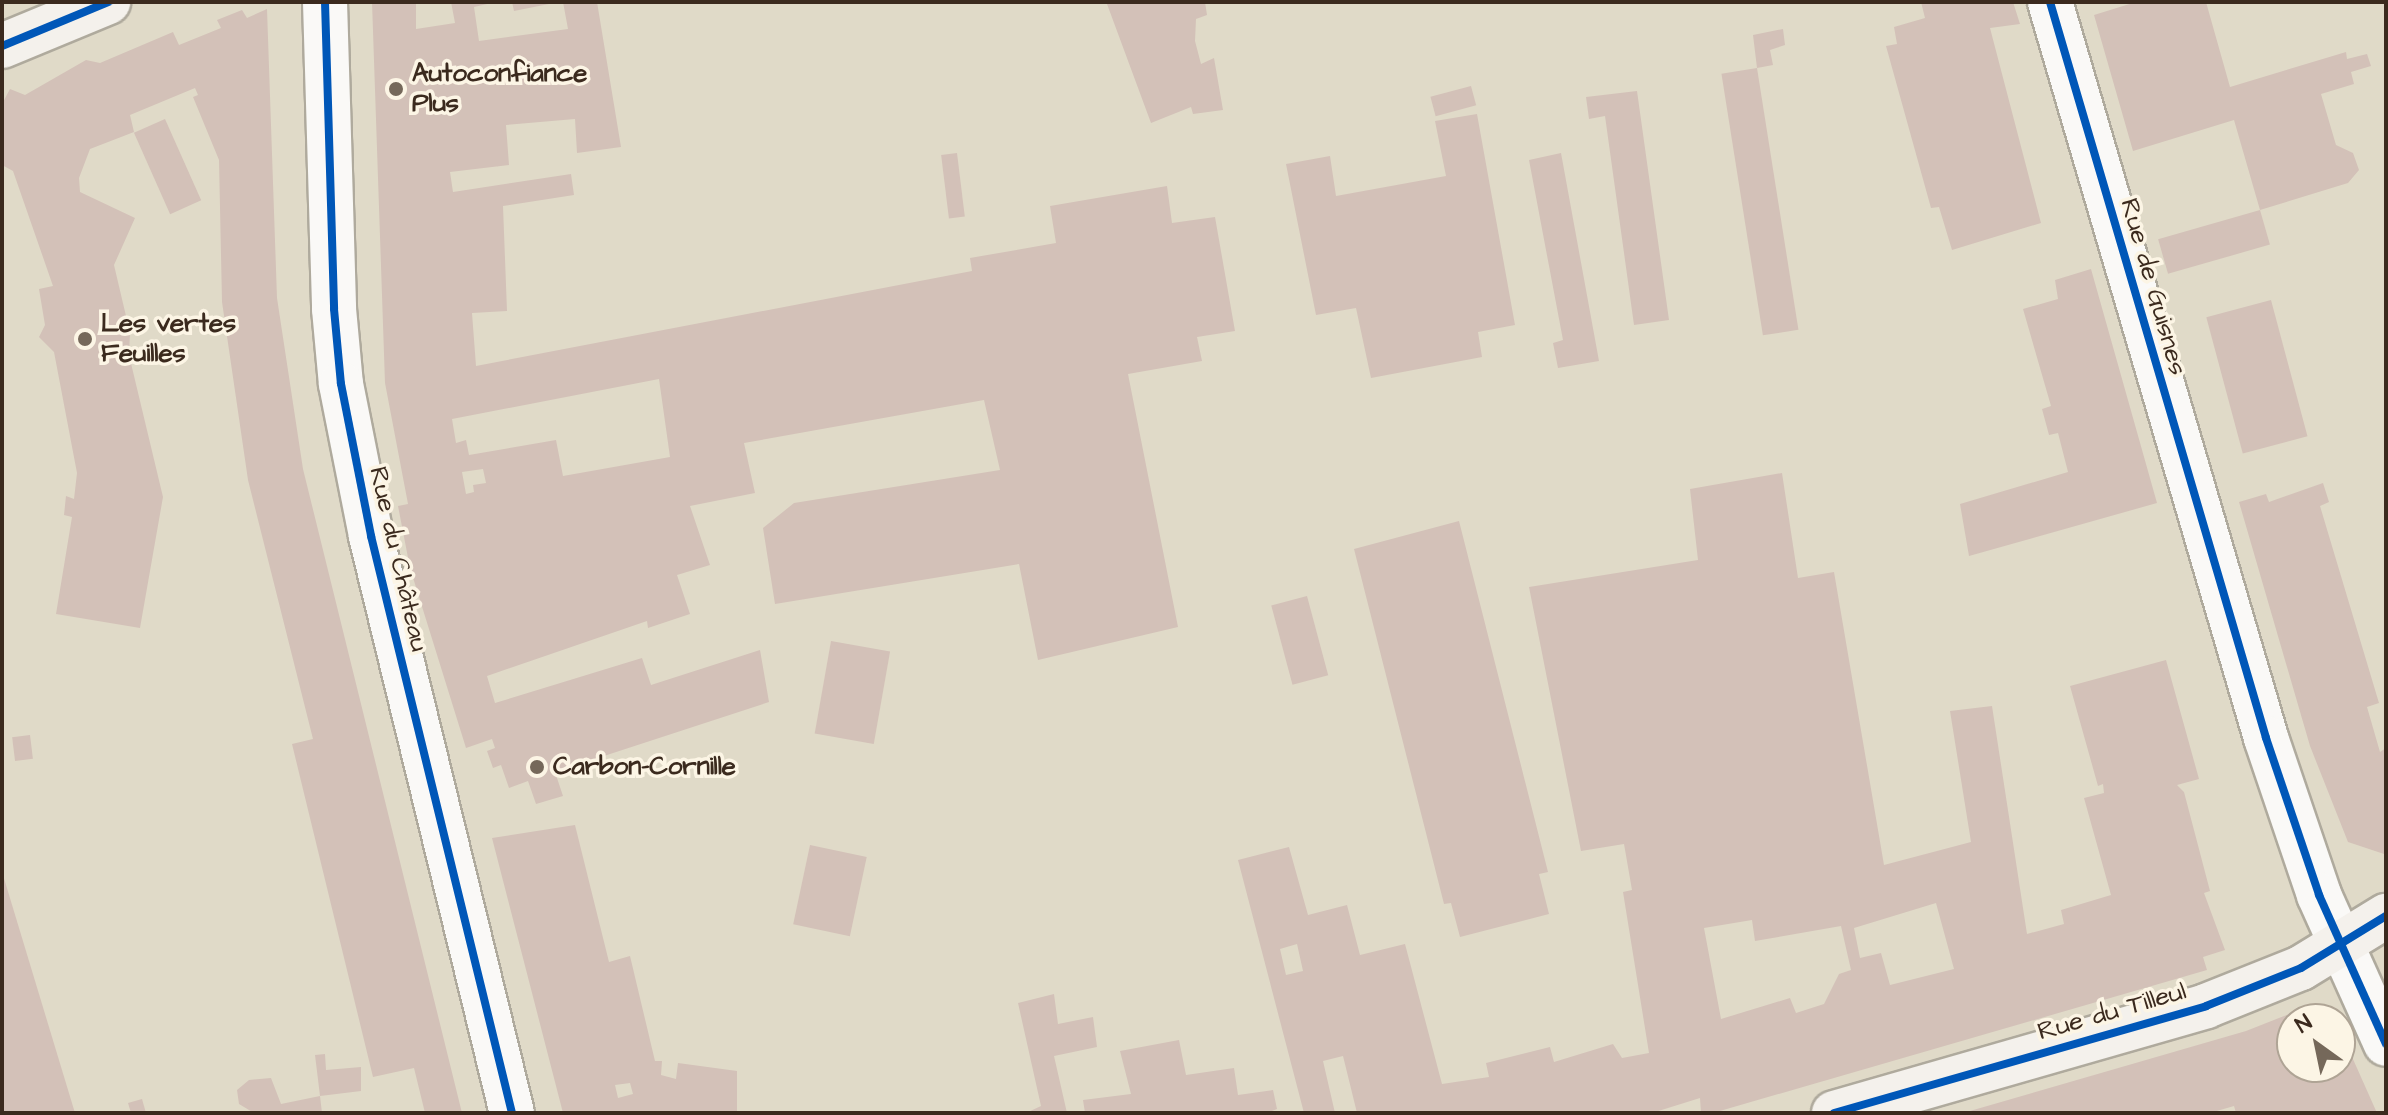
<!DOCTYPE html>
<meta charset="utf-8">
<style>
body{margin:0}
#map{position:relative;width:2388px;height:1115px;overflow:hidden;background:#e0dac8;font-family:"Architects Daughter",sans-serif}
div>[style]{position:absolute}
.building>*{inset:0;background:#d3c1b8;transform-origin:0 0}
.roads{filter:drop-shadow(2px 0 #afaa9d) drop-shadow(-2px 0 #afaa9d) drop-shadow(0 2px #afaa9d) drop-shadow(0 -2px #afaa9d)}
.street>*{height:44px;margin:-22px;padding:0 22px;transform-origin:22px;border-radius:22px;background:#faf9f7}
.secondary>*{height:44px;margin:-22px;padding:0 22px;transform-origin:22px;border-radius:22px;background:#f4f1ec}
.cycleway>*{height:8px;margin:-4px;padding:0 4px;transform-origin:4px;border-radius:4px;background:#0057b8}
.dots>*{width:22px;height:22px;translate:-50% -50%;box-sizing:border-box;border:4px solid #fcf5e5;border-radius:50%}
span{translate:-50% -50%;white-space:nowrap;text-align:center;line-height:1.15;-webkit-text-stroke:7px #fcf5e5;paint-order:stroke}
.poi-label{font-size:26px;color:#3b2a1e;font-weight:700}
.left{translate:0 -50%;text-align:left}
.street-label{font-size:26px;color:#3b2a1e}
.frame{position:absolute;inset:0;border:4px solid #3b2a1e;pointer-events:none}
.north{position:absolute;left:2276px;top:1003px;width:80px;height:80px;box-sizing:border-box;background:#fcf5e5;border:2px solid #afa495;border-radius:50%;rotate:327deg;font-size:22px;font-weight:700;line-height:32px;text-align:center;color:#3b2a1e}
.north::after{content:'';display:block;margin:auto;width:28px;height:36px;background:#75685a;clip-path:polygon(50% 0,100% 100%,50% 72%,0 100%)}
</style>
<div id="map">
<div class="building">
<div style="clip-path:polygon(evenodd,372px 2px,416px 2px,416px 29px,455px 23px,451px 2px,496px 2px,474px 7px,479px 41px,568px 29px,563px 2px,597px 2px,621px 147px,577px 153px,575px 119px,506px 125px,509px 165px,450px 172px,453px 192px,571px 174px,574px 195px,503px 206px,507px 311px,472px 313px,476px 366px,972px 271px,970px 258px,1056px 243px,1050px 206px,1167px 186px,1172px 223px,1215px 217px,1235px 331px,1197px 337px,1202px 361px,1128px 374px,1178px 627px,1038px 660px,1019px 564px,775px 604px,763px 528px,794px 503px,1000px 470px,984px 400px,744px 443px,755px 493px,690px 506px,710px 565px,677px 575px,690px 614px,648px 628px,647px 621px,487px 676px,495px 703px,642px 658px,651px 685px,760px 650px,769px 702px,555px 772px,563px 796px,536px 804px,528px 781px,509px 788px,501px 765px,493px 768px,487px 751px,495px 748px,492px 739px,466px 748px,410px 568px,398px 506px,408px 504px,385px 383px,372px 2px,659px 379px,670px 457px,563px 476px,556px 440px,469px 455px,466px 440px,456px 443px,452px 419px,659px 379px,372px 2px,483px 469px,486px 483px,473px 485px,474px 492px,466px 494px,462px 472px,483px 469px)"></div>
<div style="clip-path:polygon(512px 2px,549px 2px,549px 4px,514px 11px)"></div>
<div style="clip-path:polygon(1112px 2px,1205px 2px,1207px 15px,1196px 19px,1195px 41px,1201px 64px,1214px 58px,1223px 110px,1193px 114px,1191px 107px,1151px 123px,1107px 4px)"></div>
<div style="clip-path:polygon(1921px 2px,2013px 2px,2020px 24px,1990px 28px,2041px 223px,1952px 250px,1939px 207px,1931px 208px,1886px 46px,1897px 44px,1894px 27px,1925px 18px)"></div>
<div style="clip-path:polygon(2136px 2px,2206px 2px,2230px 87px,2346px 52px,2347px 59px,2367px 54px,2371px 66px,2351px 72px,2354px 84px,2321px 94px,2336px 145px,2353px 153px,2359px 170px,2348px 183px,2260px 210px,2234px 120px,2133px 151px,2094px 15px)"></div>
<div style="clip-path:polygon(267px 9px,277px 298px,303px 469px,462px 1113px,425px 1113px,414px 1068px,373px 1077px,292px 744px,313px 739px,248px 480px,222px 302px,219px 160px,193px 97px,198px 95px,195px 88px,130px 115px,134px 132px,90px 149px,79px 178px,80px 192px,135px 218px,114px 265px,130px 333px,129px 355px,163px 497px,140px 628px,56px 614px,72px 517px,64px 515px,66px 496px,74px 499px,77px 473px,54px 352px,39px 337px,45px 325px,39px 289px,53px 286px,13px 171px,2px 165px,2px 104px,10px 89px,25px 95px,86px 60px,100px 63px,173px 32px,179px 45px,221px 28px,217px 20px,242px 10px,247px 18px)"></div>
<div style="clip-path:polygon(1783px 29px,1785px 45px,1770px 50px,1773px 65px,1757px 68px,1753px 35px)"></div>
<div style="left:1757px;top:68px;width:265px;height:36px;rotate:81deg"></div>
<div style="left:1471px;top:86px;width:20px;height:42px;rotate:75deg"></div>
<div style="clip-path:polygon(1637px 91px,1669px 320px,1634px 325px,1605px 116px,1589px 119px,1586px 97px)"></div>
<div style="clip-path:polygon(1477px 114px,1515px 325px,1478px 332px,1482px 357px,1371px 378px,1356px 308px,1316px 315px,1286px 164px,1330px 156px,1336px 196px,1446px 176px,1435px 121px)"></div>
<div style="left:165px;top:119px;width:89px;height:34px;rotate:66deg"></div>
<div style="left:957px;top:153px;width:64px;height:16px;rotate:83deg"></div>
<div style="clip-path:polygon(1561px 153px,1599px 361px,1558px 368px,1553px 343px,1563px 340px,1529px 160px)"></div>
<div style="left:2260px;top:210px;width:36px;height:106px;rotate:74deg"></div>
<div style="clip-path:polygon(2091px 269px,2157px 503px,1969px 556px,1960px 504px,2068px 472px,2058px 433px,2049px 435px,2042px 409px,2051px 406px,2023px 309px,2058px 299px,2055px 280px)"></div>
<div style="left:2271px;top:300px;width:141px;height:67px;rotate:75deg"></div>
<div style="clip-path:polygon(evenodd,1782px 473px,1798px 578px,1834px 572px,1884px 865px,1971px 842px,1950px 711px,1992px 706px,2027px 934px,2064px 924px,2061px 910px,2111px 895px,2084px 798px,2104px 793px,2103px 784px,2098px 786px,2070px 686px,2166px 660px,2199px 779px,2177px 785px,2184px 792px,2210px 891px,2204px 893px,2225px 950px,2203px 957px,2207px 970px,1713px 1113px,1701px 1113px,1700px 1098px,1652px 1113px,1357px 1113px,1343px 1056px,1323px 1061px,1335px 1113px,1304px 1113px,1238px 860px,1289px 847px,1308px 915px,1347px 905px,1360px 955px,1405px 944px,1442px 1084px,1489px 1077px,1486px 1063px,1550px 1047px,1554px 1062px,1613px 1044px,1622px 1058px,1649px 1053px,1623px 892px,1632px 890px,1624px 844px,1581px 851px,1529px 587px,1698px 560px,1690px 489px,1782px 473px,1936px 903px,1954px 969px,1890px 985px,1881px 953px,1860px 958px,1854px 928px,1936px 903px,1782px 473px,1752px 920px,1755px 941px,1841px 926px,1851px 970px,1839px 974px,1824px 1004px,1796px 1013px,1790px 998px,1721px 1019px,1704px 928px,1752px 920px,1782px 473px,1297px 944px,1303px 971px,1286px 975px,1280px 949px,1297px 944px)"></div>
<div style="clip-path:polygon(2323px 483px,2329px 502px,2320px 506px,2379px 703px,2367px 707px,2380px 752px,2386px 748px,2384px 854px,2348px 842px,2310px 746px,2239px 502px,2266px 494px,2269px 502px)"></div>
<div style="clip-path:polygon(1459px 521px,1548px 872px,1539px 874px,1549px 914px,1460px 937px,1451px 903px,1444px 904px,1354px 549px)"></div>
<div style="left:1307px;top:596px;width:82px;height:37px;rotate:75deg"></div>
<div style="left:831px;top:641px;width:60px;height:94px;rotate:10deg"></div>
<div style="left:30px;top:735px;width:24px;height:18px;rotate:83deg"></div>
<div style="clip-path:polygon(evenodd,575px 825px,609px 962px,630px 956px,655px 1061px,662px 1061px,661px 1075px,676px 1079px,678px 1063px,737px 1071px,737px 1113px,563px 1113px,492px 838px,575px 825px,630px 1083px,633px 1094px,618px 1098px,615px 1085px,630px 1083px)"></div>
<div style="left:810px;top:845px;width:58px;height:81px;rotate:12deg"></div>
<div style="clip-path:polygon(2px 875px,3px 875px,75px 1113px,2px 1113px)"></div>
<div style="clip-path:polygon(1054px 994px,1058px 1024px,1093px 1017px,1097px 1047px,1054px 1056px,1067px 1113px,1026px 1113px,1041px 1106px,1018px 1003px)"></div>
<div style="clip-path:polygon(2312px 1005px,2331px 1011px,2335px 1019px,2292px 1019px,2292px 1067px,2340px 1067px,2340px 1030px,2377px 1113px,2236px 1113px,2234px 1106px,2210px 1113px,1963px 1113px,2246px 1031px)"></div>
<div style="clip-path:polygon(1179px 1040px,1186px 1075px,1234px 1068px,1238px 1095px,1273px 1090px,1277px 1109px,1267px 1113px,1085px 1113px,1083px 1100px,1131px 1094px,1120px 1051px)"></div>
<div style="clip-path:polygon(325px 1054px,326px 1070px,361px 1067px,361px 1091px,320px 1096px,315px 1055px)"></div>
<div style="clip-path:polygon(271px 1078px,281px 1104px,320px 1096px,322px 1113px,254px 1113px,239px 1104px,237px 1090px,249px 1080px)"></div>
<div style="clip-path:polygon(142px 1099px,146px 1113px,131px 1113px,128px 1103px)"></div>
</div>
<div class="roads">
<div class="street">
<div style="left:325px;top:2px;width:307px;rotate:88.3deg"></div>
<div style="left:334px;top:309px;width:75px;rotate:84.7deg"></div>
<div style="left:341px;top:384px;width:155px;rotate:78.8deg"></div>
<div style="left:371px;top:536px;width:594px;rotate:76.27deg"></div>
<div style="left:2050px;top:2px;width:767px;rotate:73.64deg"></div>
<div style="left:2266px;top:738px;width:166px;rotate:71.3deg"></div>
<div style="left:2319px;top:895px;width:163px;rotate:65.8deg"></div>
</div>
<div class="secondary">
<div style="left:2px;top:46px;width:115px;rotate:-22.5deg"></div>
<div style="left:1834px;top:1113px;width:387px;rotate:-16deg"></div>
<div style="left:2206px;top:1006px;width:102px;rotate:-21.8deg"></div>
<div style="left:2301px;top:968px;width:100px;rotate:-31.5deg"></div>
</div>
</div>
<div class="cycleway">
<div style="left:325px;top:2px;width:307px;rotate:88.3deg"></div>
<div style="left:334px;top:309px;width:75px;rotate:84.7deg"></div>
<div style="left:341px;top:384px;width:155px;rotate:78.8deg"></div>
<div style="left:371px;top:536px;width:594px;rotate:76.27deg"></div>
<div style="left:2050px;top:2px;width:767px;rotate:73.64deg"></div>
<div style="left:2266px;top:738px;width:166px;rotate:71.3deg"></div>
<div style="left:2319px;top:895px;width:163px;rotate:65.8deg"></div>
<div style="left:2px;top:46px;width:115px;rotate:-22.5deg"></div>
<div style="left:1834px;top:1113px;width:387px;rotate:-16deg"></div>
<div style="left:2206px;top:1006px;width:102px;rotate:-21.8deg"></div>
<div style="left:2301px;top:968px;width:100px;rotate:-31.5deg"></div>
</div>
<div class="dots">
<div style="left:396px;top:89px;background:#75685a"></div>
<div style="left:85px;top:339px;background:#75685a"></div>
<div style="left:537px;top:767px;background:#75685a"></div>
</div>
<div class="poi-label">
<span class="left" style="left:412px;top:89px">Autoconfiance<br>Plus</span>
<span class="left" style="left:101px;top:339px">Les vertes<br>Feuilles</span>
<span class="left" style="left:553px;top:767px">Carbon-Cornille</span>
</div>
<div class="street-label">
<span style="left:2153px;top:287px;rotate:74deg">Rue de Guisnes</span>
<span style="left:398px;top:559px;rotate:77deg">Rue du Château</span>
<span style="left:2112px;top:1012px;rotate:-16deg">Rue du Tilleul</span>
</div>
<div class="frame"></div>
<div class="north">N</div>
</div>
